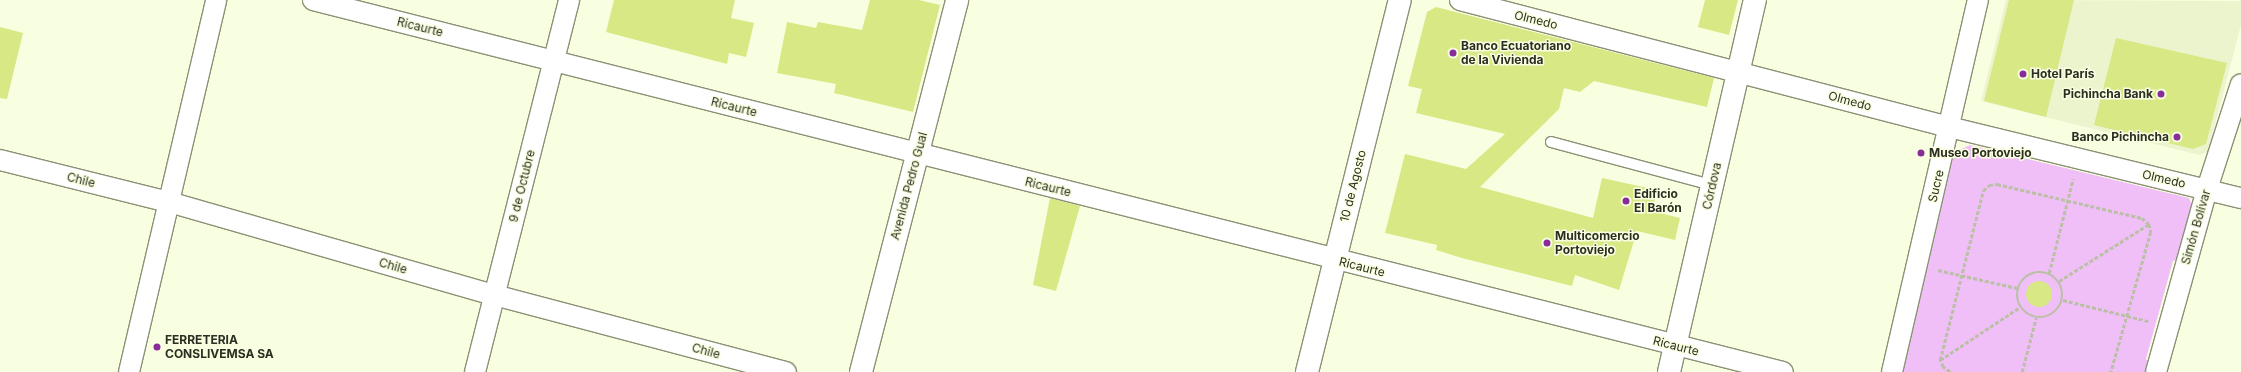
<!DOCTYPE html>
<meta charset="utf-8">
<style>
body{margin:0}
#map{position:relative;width:2241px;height:372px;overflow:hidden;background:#f8ffe0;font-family:Inter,sans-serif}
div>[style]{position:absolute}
.built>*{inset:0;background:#ecf4ce}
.green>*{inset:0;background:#f1bff8}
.building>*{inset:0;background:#d7e884}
.round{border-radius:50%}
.path>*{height:2.5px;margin-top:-1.25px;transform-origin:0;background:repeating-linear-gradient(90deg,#babfa6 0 4px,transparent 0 6px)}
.path>.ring{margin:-1.25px;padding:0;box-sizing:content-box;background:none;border:2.5px solid #babfa6;border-radius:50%}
.roads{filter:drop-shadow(1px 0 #8b9175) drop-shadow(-1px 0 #8b9175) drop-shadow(0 1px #8b9175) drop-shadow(0 -1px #8b9175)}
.lane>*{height:10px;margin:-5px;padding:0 5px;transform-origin:5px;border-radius:5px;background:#fff}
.street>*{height:20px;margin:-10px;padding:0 10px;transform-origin:10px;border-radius:10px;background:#fff}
.secondary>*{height:22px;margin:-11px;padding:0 11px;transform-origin:11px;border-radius:11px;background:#fff}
.highway>*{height:22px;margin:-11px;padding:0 11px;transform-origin:11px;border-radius:11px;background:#fff}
.dots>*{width:11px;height:11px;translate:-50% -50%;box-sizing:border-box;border:2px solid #f8ffe0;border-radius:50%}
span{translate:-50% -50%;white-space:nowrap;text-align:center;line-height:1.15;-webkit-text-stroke:3px #f8ffe0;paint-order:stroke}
.street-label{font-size:12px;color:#2c2e22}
.poi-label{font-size:12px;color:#2c2e22;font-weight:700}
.left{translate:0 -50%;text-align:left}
.right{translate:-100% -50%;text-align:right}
</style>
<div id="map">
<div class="built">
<div style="clip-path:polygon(2006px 0,2241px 1px,2241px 25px,2208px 152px,2199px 155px,1981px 101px)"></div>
</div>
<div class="green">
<div style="clip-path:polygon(1970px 145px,2189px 198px,2192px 205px,2180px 258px,2173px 261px,2146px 359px,2151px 365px,2149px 372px,1903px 372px,1953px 158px,1959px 150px)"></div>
</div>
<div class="building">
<div style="clip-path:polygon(614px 0,735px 0,731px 18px,754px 23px,746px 57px,729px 53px,727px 64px,606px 32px)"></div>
<div style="clip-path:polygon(870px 0,919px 0,940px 5px,913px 112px,834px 93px,836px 84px,777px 73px,787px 22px,816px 28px,818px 22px,862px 30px)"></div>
<div style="clip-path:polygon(1705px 0,1738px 0,1729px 35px,1698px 27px)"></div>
<div style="clip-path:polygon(2009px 0,2074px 0,2046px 117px,1984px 101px)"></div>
<div style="clip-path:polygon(1436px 7px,1714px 78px,1707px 107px,1594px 81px,1580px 92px,1564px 88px,1559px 109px,1480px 187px,1593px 218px,1602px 178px,1657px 190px,1652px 211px,1680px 218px,1675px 240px,1637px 231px,1619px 290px,1575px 275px,1572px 286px,1462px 258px,1436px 250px,1437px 245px,1385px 233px,1405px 154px,1466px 169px,1505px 134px,1416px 113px,1422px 89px,1408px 86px,1427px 12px)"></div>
<div style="clip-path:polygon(0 27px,23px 33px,7px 99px,0 98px)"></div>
<div style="clip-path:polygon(2116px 38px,2227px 63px,2206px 144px,2193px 149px,2094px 125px)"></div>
<div style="clip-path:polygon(1050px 198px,1080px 206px,1056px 291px,1033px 285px)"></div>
<div class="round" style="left:2026px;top:281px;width:26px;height:26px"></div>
</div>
<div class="path">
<div style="left:1938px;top:270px;width:81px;rotate:12.8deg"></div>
<div class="ring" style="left:2017px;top:272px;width:43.5px;height:43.5px"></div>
<div style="left:2049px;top:273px;width:97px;rotate:-75.7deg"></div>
<div style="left:2059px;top:281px;width:107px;rotate:-32.3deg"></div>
<div style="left:2063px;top:300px;width:88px;rotate:13.9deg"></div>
<div style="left:1940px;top:360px;width:96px;rotate:-33.5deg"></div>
<div style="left:1950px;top:372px;width:9px;rotate:-144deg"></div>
<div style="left:1943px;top:367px;width:8px;rotate:-113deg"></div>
<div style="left:1940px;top:360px;width:174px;rotate:-75.7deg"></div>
<div style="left:1983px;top:191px;width:8px;rotate:-45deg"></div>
<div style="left:1989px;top:185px;width:8px;rotate:-7deg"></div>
<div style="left:1997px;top:184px;width:149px;rotate:13.2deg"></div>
<div style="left:2142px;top:218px;width:9px;rotate:41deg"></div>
<div style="left:2149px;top:224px;width:8px;rotate:76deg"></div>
<div style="left:2151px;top:232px;width:146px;rotate:105.9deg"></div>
<div style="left:2022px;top:372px;width:56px;rotate:-75.5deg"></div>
</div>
<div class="roads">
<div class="lane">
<div style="left:1551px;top:142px;width:167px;rotate:15deg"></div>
</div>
<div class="street">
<div style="left:313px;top:0;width:1516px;rotate:14.2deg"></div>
<div style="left:1460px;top:0;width:505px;rotate:14.56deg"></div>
<div style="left:1949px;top:127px;width:301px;rotate:13.7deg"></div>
<div style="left:0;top:160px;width:174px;rotate:14deg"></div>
<div style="left:169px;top:202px;width:338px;rotate:16deg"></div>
<div style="left:494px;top:295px;width:302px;rotate:14.8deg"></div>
<div style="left:129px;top:372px;width:382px;rotate:-76.8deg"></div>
<div style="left:475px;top:372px;width:384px;rotate:-75.8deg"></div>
<div style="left:1892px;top:372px;width:382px;rotate:-77deg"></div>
<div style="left:2156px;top:372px;width:190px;rotate:-74.4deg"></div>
<div style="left:2207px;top:189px;width:110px;rotate:-72.1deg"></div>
</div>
<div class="secondary">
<div style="left:1307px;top:372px;width:383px;rotate:-76deg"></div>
<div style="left:1669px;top:372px;width:382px;rotate:-77deg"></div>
</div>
<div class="highway">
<div style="left:861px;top:372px;width:384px;rotate:-75.5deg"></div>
</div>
</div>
<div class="dots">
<div style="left:1453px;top:53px;background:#882c97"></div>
<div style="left:2023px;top:74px;background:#882c97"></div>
<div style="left:2161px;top:94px;background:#882c97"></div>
<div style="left:2177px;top:137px;background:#882c97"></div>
<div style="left:1921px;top:153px;background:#882c97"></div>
<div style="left:1626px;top:201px;background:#882c97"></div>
<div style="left:1547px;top:243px;background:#882c97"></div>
<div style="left:157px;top:347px;background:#882c97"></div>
</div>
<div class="street-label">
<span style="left:1536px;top:20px;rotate:14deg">Olmedo</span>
<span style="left:420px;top:27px;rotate:14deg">Ricaurte</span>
<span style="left:1850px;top:101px;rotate:15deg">Olmedo</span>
<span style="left:734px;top:107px;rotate:14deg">Ricaurte</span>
<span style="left:2164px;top:179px;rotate:13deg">Olmedo</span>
<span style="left:81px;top:180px;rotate:14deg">Chile</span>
<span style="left:522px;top:186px;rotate:-76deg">9 de Octubre</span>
<span style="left:909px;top:186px;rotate:-75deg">Avenida Pedro Gual</span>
<span style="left:1353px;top:186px;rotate:-76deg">10 de Agosto</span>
<span style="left:1712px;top:186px;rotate:-77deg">Córdova</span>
<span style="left:1936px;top:186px;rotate:-77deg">Sucre</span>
<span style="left:1048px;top:187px;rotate:14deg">Ricaurte</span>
<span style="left:2196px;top:227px;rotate:-74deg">Simón Bolívar</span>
<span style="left:393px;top:266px;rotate:16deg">Chile</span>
<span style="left:1362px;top:267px;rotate:14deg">Ricaurte</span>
<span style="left:1676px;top:346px;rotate:14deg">Ricaurte</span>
<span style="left:706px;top:351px;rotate:15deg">Chile</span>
</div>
<div class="poi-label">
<span class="left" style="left:1461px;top:53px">Banco Ecuatoriano<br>de la Vivienda</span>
<span class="left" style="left:2031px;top:74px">Hotel París</span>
<span class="right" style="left:2153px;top:94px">Pichincha Bank</span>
<span class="right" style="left:2169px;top:137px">Banco Pichincha</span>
<span class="left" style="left:1929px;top:153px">Museo Portoviejo</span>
<span class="left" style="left:1634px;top:201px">Edificio<br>El Barón</span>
<span class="left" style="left:1555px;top:243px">Multicomercio<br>Portoviejo</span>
<span class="left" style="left:165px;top:347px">FERRETERIA<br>CONSLIVEMSA SA</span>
</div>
</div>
